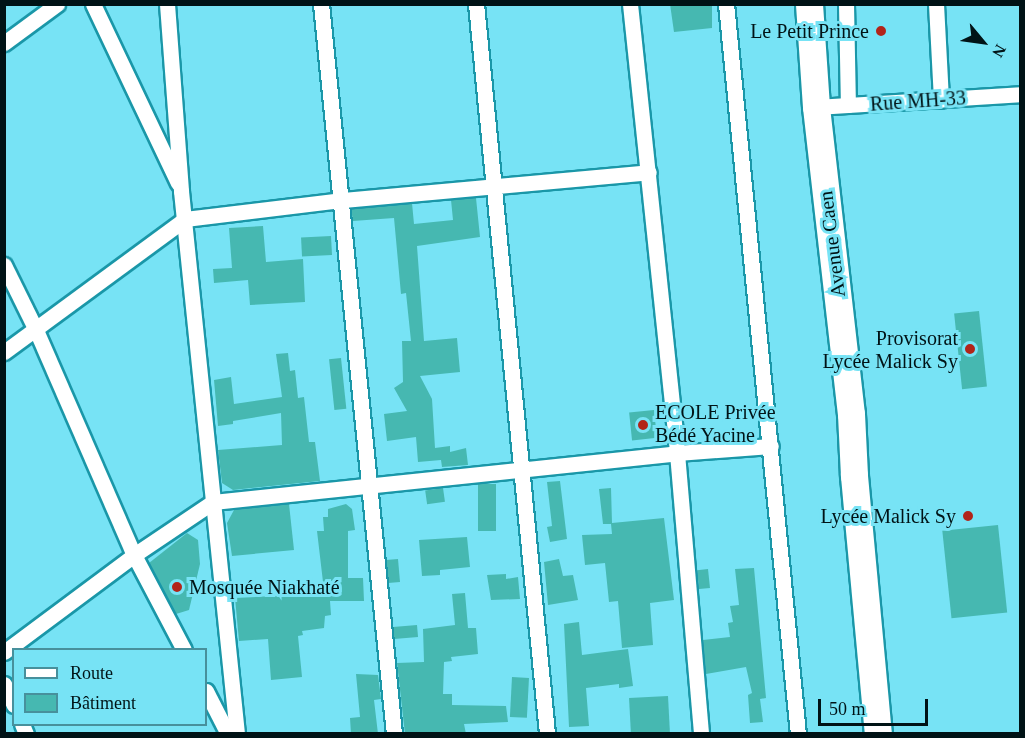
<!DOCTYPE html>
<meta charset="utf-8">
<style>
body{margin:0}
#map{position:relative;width:1025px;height:738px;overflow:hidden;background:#77e3f5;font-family:Georgia,serif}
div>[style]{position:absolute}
.building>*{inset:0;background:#46b8b1;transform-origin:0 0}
.roads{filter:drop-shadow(2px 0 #1a97a8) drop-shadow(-2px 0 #1a97a8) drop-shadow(0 2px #1a97a8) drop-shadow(0 -2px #1a97a8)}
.street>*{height:15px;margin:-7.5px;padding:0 7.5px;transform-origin:7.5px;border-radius:7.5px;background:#fff}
.highway>*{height:27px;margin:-13.5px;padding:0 13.5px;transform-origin:13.5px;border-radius:13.5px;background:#fff}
.dots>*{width:16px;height:16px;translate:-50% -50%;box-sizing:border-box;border:3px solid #77e3f5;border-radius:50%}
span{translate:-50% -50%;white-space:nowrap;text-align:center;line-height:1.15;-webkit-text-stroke:6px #77e3f5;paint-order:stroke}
.poi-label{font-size:20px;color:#001316}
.right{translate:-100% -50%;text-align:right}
.left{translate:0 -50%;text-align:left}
.street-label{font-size:20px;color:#001316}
.frame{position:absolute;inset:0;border:6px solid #001316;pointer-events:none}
.legend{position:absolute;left:12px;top:648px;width:195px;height:78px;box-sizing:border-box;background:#77e3f5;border:2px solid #47909c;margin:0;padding:8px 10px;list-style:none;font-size:18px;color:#001316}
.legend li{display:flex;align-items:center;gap:12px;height:30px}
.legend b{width:30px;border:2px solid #47909c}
.north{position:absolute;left:953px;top:12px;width:60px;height:60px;-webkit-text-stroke:4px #77e3f5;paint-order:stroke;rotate:119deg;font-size:16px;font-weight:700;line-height:24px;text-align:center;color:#001316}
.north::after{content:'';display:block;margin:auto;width:21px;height:27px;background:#001316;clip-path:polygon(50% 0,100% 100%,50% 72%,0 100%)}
.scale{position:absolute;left:818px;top:699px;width:110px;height:27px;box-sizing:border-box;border:3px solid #001316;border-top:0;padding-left:8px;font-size:18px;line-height:21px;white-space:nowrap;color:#001316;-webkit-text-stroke:4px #77e3f5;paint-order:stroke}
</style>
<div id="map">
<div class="building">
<div style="clip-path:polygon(670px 4px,712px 6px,712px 28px,674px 32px)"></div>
<div style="clip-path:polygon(476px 198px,480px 237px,417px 246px,424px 341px,457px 338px,460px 372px,420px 376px,432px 399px,435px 448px,450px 446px,450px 452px,466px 448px,468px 465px,442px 467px,441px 460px,418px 462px,416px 437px,387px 441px,384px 414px,407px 411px,394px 388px,403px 382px,402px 341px,411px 341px,406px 293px,401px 294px,394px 218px,353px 221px,351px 209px,412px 203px,414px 224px,453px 220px,451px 200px)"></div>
<div style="clip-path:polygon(263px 226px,266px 262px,303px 259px,305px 302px,250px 305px,248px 280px,214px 283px,213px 269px,232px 268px,229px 228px)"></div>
<div style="left:331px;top:236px;width:19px;height:30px;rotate:87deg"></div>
<div style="left:979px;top:311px;width:76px;height:25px;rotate:84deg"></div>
<div style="clip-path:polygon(288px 353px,290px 371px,295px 370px,298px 398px,304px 397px,309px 442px,315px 442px,320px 481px,233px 490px,222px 483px,218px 450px,282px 445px,281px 413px,233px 421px,233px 424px,218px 426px,214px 380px,231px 377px,234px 404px,282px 397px,276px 354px)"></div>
<div style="left:341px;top:358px;width:51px;height:12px;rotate:84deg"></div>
<div style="left:654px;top:410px;width:28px;height:25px;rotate:84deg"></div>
<div style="clip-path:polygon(560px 481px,567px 539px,550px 542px,547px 527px,552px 526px,547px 482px)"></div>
<div style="left:478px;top:484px;width:18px;height:47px"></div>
<div style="left:443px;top:488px;width:14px;height:18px;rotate:82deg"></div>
<div style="clip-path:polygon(611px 488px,612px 523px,664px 518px,674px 600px,650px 603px,653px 645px,622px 648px,618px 601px,609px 602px,605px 563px,585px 565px,582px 535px,612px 534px,611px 524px,603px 524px,599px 489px)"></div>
<div style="clip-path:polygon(289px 504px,294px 550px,232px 556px,227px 523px,234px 510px)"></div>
<div style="clip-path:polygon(346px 504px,352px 509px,355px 530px,348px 531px,348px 578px,363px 578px,364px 601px,330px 601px,331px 615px,325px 616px,324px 628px,302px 631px,303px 635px,298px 636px,302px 677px,271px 680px,268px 639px,239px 641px,235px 598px,314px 594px,314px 584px,323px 582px,317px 531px,324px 531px,323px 517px,328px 517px,328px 509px)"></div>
<div style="left:998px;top:525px;width:88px;height:56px;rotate:84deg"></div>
<div style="clip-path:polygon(187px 533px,198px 540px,200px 564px,189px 610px,176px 614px,149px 563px)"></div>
<div style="clip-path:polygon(467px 537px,470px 567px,440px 570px,440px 575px,422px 576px,419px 540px)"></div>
<div style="left:398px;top:559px;width:23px;height:12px;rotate:85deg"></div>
<div style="clip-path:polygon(559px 559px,563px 576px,573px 575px,578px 600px,548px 605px,544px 562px)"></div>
<div style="clip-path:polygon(754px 568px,766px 698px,760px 699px,763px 722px,750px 723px,748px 695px,752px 693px,746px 667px,706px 674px,703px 640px,730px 637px,728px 623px,733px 622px,730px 606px,739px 605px,735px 569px)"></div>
<div style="left:708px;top:569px;width:19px;height:11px;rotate:84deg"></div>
<div style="clip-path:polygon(506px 574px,506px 579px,518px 577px,520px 599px,491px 600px,487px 575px)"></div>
<div style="clip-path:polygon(465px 593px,468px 628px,476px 628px,478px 654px,451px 657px,452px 661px,444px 662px,443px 694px,452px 694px,452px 705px,506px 706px,508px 722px,464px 724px,466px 734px,405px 734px,397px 663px,424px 662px,423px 629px,455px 625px,452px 594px)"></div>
<div style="clip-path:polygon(579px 622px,582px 655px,628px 649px,633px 686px,619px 688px,619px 684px,586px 688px,589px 726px,569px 727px,564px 624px)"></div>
<div style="left:417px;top:625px;width:12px;height:24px;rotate:85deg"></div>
<div style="clip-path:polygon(356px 674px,378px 675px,381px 699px,374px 700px,378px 734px,351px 734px,350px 718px,360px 717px)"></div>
<div style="left:512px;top:677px;width:17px;height:40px;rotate:3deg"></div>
<div style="left:668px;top:696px;width:38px;height:39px;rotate:87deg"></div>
</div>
<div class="roads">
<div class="street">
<div style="left:93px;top:4px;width:198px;rotate:64.6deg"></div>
<div style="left:167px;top:4px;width:188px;rotate:85.7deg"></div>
<div style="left:181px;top:191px;width:546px;rotate:84.11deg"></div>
<div style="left:321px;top:4px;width:734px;rotate:84.29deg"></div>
<div style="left:476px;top:4px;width:733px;rotate:84.44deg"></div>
<div style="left:630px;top:4px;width:451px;rotate:84deg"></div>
<div style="left:677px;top:453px;width:282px;rotate:85.1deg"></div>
<div style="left:726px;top:4px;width:734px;rotate:84.37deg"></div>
<div style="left:846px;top:4px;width:101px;rotate:88.9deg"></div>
<div style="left:936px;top:4px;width:96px;rotate:87deg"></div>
<div style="left:4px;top:43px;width:66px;rotate:-36.3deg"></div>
<div style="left:816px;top:107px;width:204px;rotate:-3.6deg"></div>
<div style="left:4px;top:265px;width:72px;rotate:63.8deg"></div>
<div style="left:36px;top:330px;width:245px;rotate:66.5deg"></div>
<div style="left:134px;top:555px;width:107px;rotate:62.2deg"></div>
<div style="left:4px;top:352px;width:225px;rotate:-36.3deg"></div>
<div style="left:185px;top:219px;width:159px;rotate:-6.9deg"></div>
<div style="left:343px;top:200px;width:307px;rotate:-5.2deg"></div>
<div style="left:4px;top:652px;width:162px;rotate:-36.7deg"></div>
<div style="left:134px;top:555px;width:95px;rotate:-33.9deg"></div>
<div style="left:213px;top:502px;width:467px;rotate:-6deg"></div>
<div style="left:677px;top:453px;width:94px;rotate:-4.3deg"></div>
<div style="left:4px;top:684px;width:23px;rotate:65deg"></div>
<div style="left:206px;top:691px;width:48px;rotate:62.9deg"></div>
<div style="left:22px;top:724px;width:11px;rotate:68deg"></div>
</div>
<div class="highway">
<div style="left:809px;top:4px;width:103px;rotate:86.1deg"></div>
<div style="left:816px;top:107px;width:309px;rotate:83.5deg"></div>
<div style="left:851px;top:414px;width:62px;rotate:87.2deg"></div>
<div style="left:854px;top:476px;width:259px;rotate:84.7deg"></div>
</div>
</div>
<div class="dots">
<div style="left:881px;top:31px;background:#b22419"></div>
<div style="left:970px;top:349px;background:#b22419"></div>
<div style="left:643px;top:425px;background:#b22419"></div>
<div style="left:968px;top:516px;background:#b22419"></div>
<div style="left:177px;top:587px;background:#b22419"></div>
</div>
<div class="poi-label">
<span class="right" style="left:869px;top:31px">Le Petit Prince</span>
<span class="right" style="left:958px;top:350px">Provisorat<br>Lycée Malick Sy</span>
<span class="left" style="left:655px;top:424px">ECOLE Privée<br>Bédé Yacine</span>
<span class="right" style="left:956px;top:516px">Lycée Malick Sy</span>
<span class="left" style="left:189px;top:587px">Mosquée Niakhaté</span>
</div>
<div class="street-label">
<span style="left:918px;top:101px;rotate:-4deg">Rue MH-33</span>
<span style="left:832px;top:244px;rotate:-97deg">Avenue Caen</span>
</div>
<div class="frame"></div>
<ul class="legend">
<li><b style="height:8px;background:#fff"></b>Route</li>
<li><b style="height:16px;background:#46b8b1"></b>Bâtiment</li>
</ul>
<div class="north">N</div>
<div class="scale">50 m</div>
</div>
